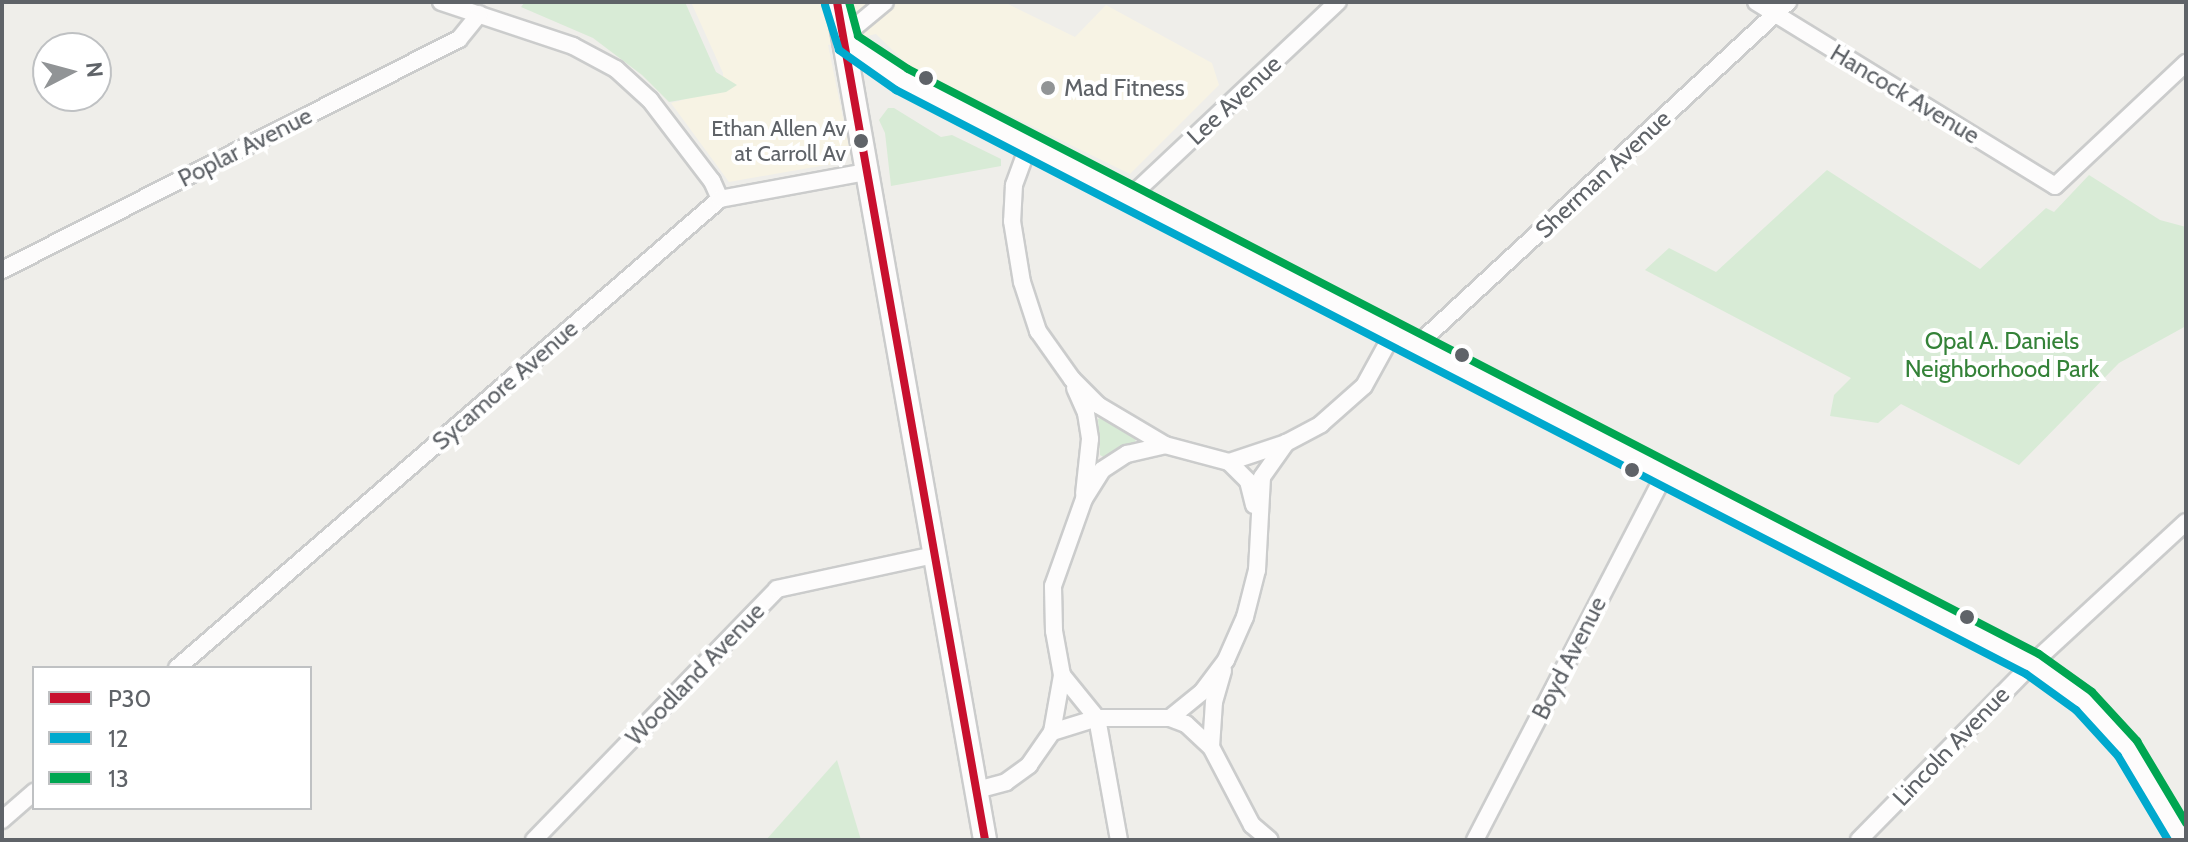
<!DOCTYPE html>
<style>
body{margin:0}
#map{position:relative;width:2188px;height:842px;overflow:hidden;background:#efeeea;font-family:Cabin,sans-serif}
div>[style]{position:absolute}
.commercial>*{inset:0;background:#f7f3e4}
.green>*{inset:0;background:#d8ebd6}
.roads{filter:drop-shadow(2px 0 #cbcccc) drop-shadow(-2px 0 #cbcccc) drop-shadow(0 2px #cbcccc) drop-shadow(0 -2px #cbcccc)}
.street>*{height:16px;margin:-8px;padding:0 8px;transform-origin:8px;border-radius:8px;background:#fdfcfc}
.secondary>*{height:22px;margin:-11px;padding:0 11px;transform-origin:11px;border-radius:11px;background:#fdfcfc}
.bus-1>*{height:8px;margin:-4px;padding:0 4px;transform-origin:4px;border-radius:4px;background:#c8102e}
.bus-2>*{height:8px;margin:-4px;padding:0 4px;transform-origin:4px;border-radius:4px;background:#00a9ce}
.bus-3>*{height:8px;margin:-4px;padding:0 4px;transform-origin:4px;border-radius:4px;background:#00a651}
.dots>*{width:22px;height:22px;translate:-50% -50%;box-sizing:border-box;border:4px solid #fff;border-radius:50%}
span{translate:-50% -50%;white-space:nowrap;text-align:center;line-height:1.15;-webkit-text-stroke:8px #fff;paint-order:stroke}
.bus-label{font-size:22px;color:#5f6368}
.right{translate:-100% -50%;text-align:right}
.poi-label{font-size:24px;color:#5f6368}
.left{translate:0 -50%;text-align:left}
.street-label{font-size:24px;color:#5f6368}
.park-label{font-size:24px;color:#348238}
.frame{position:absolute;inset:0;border:4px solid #5f6368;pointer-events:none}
.legend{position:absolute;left:32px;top:666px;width:280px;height:144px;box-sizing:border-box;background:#fff;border:2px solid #bfc1c3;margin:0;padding:10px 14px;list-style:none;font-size:24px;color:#5f6368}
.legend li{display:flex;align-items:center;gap:16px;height:40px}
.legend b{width:40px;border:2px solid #bfc1c3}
.north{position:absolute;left:32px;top:32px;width:80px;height:80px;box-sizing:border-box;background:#fff;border:2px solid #bfc1c3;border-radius:50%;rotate:84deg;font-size:22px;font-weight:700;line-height:32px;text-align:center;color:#5f6368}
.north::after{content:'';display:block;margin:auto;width:28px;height:36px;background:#919496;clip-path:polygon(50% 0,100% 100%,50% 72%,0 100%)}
</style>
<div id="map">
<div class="commercial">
<div style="clip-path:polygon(691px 2px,1004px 2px,1075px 37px,1106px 5px,1212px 63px,1219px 85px,1130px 174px,909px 66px,876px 34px,828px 45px,850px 152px,843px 162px,729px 182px,671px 103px,723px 89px,723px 73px)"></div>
</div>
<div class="green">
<div style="clip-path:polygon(525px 2px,685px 2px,716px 72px,737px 85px,726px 92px,669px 102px,642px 75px,593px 38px,521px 7px)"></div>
<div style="clip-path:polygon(888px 108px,894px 108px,941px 137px,952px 135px,1001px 159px,1001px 166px,891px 186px,885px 133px,879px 120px)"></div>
<div style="clip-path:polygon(1827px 170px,1980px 269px,2046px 208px,2054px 212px,2089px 175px,2160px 220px,2186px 227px,2186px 326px,2119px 363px,2019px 465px,1901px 404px,1878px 423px,1830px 416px,1834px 395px,1851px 378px,1645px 270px,1669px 248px,1716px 272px)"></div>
<div style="clip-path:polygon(1105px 415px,1136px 438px,1135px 443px,1107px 459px,1100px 455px,1098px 419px)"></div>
<div style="clip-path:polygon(837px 760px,861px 840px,766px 840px)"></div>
</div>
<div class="roads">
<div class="street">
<div style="left:441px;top:2px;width:139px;rotate:18.4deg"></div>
<div style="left:573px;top:46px;width:49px;rotate:28.1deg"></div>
<div style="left:616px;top:69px;width:46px;rotate:42.4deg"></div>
<div style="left:650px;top:100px;width:102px;rotate:52.6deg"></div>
<div style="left:712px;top:181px;width:20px;rotate:66deg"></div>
<div style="left:1756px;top:2px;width:351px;rotate:31.6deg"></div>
<div style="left:2055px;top:186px;width:180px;rotate:-43.2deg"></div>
<div style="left:844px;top:36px;width:53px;rotate:-39.7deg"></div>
<div style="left:1029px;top:144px;width:44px;rotate:110.1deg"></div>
<div style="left:1014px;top:185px;width:36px;rotate:93deg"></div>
<div style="left:1012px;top:221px;width:62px;rotate:80.7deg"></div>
<div style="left:1022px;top:282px;width:52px;rotate:71.9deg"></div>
<div style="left:1038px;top:331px;width:59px;rotate:54.7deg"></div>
<div style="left:1072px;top:379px;width:37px;rotate:45deg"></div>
<div style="left:1098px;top:405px;width:78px;rotate:30.8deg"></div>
<div style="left:1130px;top:197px;width:285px;rotate:-43.2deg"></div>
<div style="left:2px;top:270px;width:512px;rotate:-26.82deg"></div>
<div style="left:459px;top:39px;width:32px;rotate:-51deg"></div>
<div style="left:1416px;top:346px;width:507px;rotate:-42.76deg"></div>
<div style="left:1075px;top:388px;width:27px;rotate:66deg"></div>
<div style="left:1086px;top:413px;width:26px;rotate:81deg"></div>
<div style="left:1090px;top:439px;width:55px;rotate:96.2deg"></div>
<div style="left:1229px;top:462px;width:27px;rotate:45deg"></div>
<div style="left:1248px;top:481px;width:25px;rotate:76deg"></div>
<div style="left:177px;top:668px;width:718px;rotate:-40.82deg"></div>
<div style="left:720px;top:199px;width:148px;rotate:-10.5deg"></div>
<div style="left:1062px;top:675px;width:55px;rotate:50.9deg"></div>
<div style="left:1097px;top:718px;width:124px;rotate:79.8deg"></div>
<div style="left:1170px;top:718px;width:17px;rotate:21deg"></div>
<div style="left:1186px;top:724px;width:34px;rotate:43deg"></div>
<div style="left:1211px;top:747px;width:88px;rotate:62.3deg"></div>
<div style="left:1252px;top:825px;width:23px;rotate:40deg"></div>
<div style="left:1052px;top:732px;width:47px;rotate:-17.3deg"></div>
<div style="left:1097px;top:718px;width:73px"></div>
<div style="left:1170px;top:718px;width:41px;rotate:-39.1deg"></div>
<div style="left:1202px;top:692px;width:40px;rotate:-53deg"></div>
<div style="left:1226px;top:660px;width:47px;rotate:-66.2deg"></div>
<div style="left:1245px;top:617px;width:49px;rotate:-75.7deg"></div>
<div style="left:1257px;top:570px;width:93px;rotate:-86.9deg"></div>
<div style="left:1262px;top:477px;width:42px;rotate:-54.8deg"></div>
<div style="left:1211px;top:747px;width:45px;rotate:-86.2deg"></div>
<div style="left:1214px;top:702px;width:33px;rotate:-74deg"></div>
<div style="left:977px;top:790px;width:30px;rotate:-15deg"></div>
<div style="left:1006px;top:782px;width:29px;rotate:-36deg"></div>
<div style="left:1029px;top:765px;width:40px;rotate:-55.1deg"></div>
<div style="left:1052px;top:732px;width:58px;rotate:-80deg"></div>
<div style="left:1062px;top:675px;width:45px;rotate:-100.3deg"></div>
<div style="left:1054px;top:631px;width:45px;rotate:-91.3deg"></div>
<div style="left:1053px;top:586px;width:92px;rotate:-70.4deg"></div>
<div style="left:1084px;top:499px;width:34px;rotate:-58deg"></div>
<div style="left:1102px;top:470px;width:30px;rotate:-33deg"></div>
<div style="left:1127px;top:454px;width:39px;rotate:-13deg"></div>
<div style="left:1165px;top:445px;width:66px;rotate:14.9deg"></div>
<div style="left:1229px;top:462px;width:60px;rotate:-18.4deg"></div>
<div style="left:1286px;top:443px;width:40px;rotate:-28deg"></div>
<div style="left:1321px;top:424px;width:57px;rotate:-41.5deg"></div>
<div style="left:1364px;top:386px;width:58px;rotate:-61.2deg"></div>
<div style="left:2px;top:820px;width:43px;rotate:-41.2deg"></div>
<div style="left:534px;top:840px;width:349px;rotate:-45.9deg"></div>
<div style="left:777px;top:589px;width:161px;rotate:-12.2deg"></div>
<div style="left:1475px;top:840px;width:410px;rotate:-62.6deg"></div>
<div style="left:1859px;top:840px;width:247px;rotate:-45.5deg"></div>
<div style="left:2032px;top:664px;width:209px;rotate:-42.7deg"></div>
</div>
<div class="secondary">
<div style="left:837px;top:2px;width:851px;rotate:79.98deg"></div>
<div style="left:844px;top:36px;width:8px;rotate:60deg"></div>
<div style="left:848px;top:43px;width:65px;rotate:33.7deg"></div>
<div style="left:902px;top:79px;width:1272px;rotate:27.37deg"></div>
<div style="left:2032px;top:664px;width:64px;rotate:35.4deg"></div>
<div style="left:2084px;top:701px;width:65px;rotate:47.5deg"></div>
<div style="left:2128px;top:749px;width:106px;rotate:59.3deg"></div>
</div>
</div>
<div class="bus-1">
<div style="left:837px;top:2px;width:851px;rotate:79.98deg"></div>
</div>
<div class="bus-2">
<div style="left:825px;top:5px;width:47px;rotate:72.7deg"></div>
<div style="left:839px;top:50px;width:70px;rotate:35.1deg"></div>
<div style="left:896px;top:90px;width:1272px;rotate:27.33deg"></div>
<div style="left:2026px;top:674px;width:62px;rotate:35.8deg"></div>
<div style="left:2076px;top:710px;width:62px;rotate:47.6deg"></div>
<div style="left:2118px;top:756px;width:98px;rotate:59.2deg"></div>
</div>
<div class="bus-3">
<div style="left:849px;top:2px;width:35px;rotate:75deg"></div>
<div style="left:858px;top:36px;width:60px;rotate:33.4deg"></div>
<div style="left:908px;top:69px;width:1273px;rotate:27.35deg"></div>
<div style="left:2039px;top:654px;width:65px;rotate:35.6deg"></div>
<div style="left:2092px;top:692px;width:67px;rotate:47.4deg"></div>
<div style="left:2137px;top:741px;width:96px;rotate:59.1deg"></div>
</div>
<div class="dots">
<div style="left:926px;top:78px;background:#5f6368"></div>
<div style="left:1048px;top:88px;background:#919496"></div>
<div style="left:861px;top:141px;background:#5f6368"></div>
<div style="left:1462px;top:355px;background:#5f6368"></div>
<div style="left:1632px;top:470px;background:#5f6368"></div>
<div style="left:1967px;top:617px;background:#5f6368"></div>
</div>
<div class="bus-label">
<span class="right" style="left:846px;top:141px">Ethan Allen Av<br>at Carroll Av</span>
</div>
<div class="poi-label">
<span class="left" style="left:1064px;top:88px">Mad Fitness</span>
</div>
<div class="street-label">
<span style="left:1905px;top:94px;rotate:31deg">Hancock Avenue</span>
<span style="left:1234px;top:100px;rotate:-43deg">Lee Avenue</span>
<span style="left:245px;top:147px;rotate:-27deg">Poplar Avenue</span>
<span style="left:1603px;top:174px;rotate:-43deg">Sherman Avenue</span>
<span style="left:505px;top:385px;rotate:-41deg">Sycamore Avenue</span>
<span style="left:1569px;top:658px;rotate:-63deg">Boyd Avenue</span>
<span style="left:695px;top:674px;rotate:-46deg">Woodland Avenue</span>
<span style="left:1951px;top:746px;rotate:-46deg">Lincoln Avenue</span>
</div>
<div class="park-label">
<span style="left:2002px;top:355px">Opal A. Daniels<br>Neighborhood Park</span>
</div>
<div class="frame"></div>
<ul class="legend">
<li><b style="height:10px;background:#c8102e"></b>P30</li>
<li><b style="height:10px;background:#00a9ce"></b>12</li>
<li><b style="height:10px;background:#00a651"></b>13</li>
</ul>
<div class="north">N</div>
</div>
